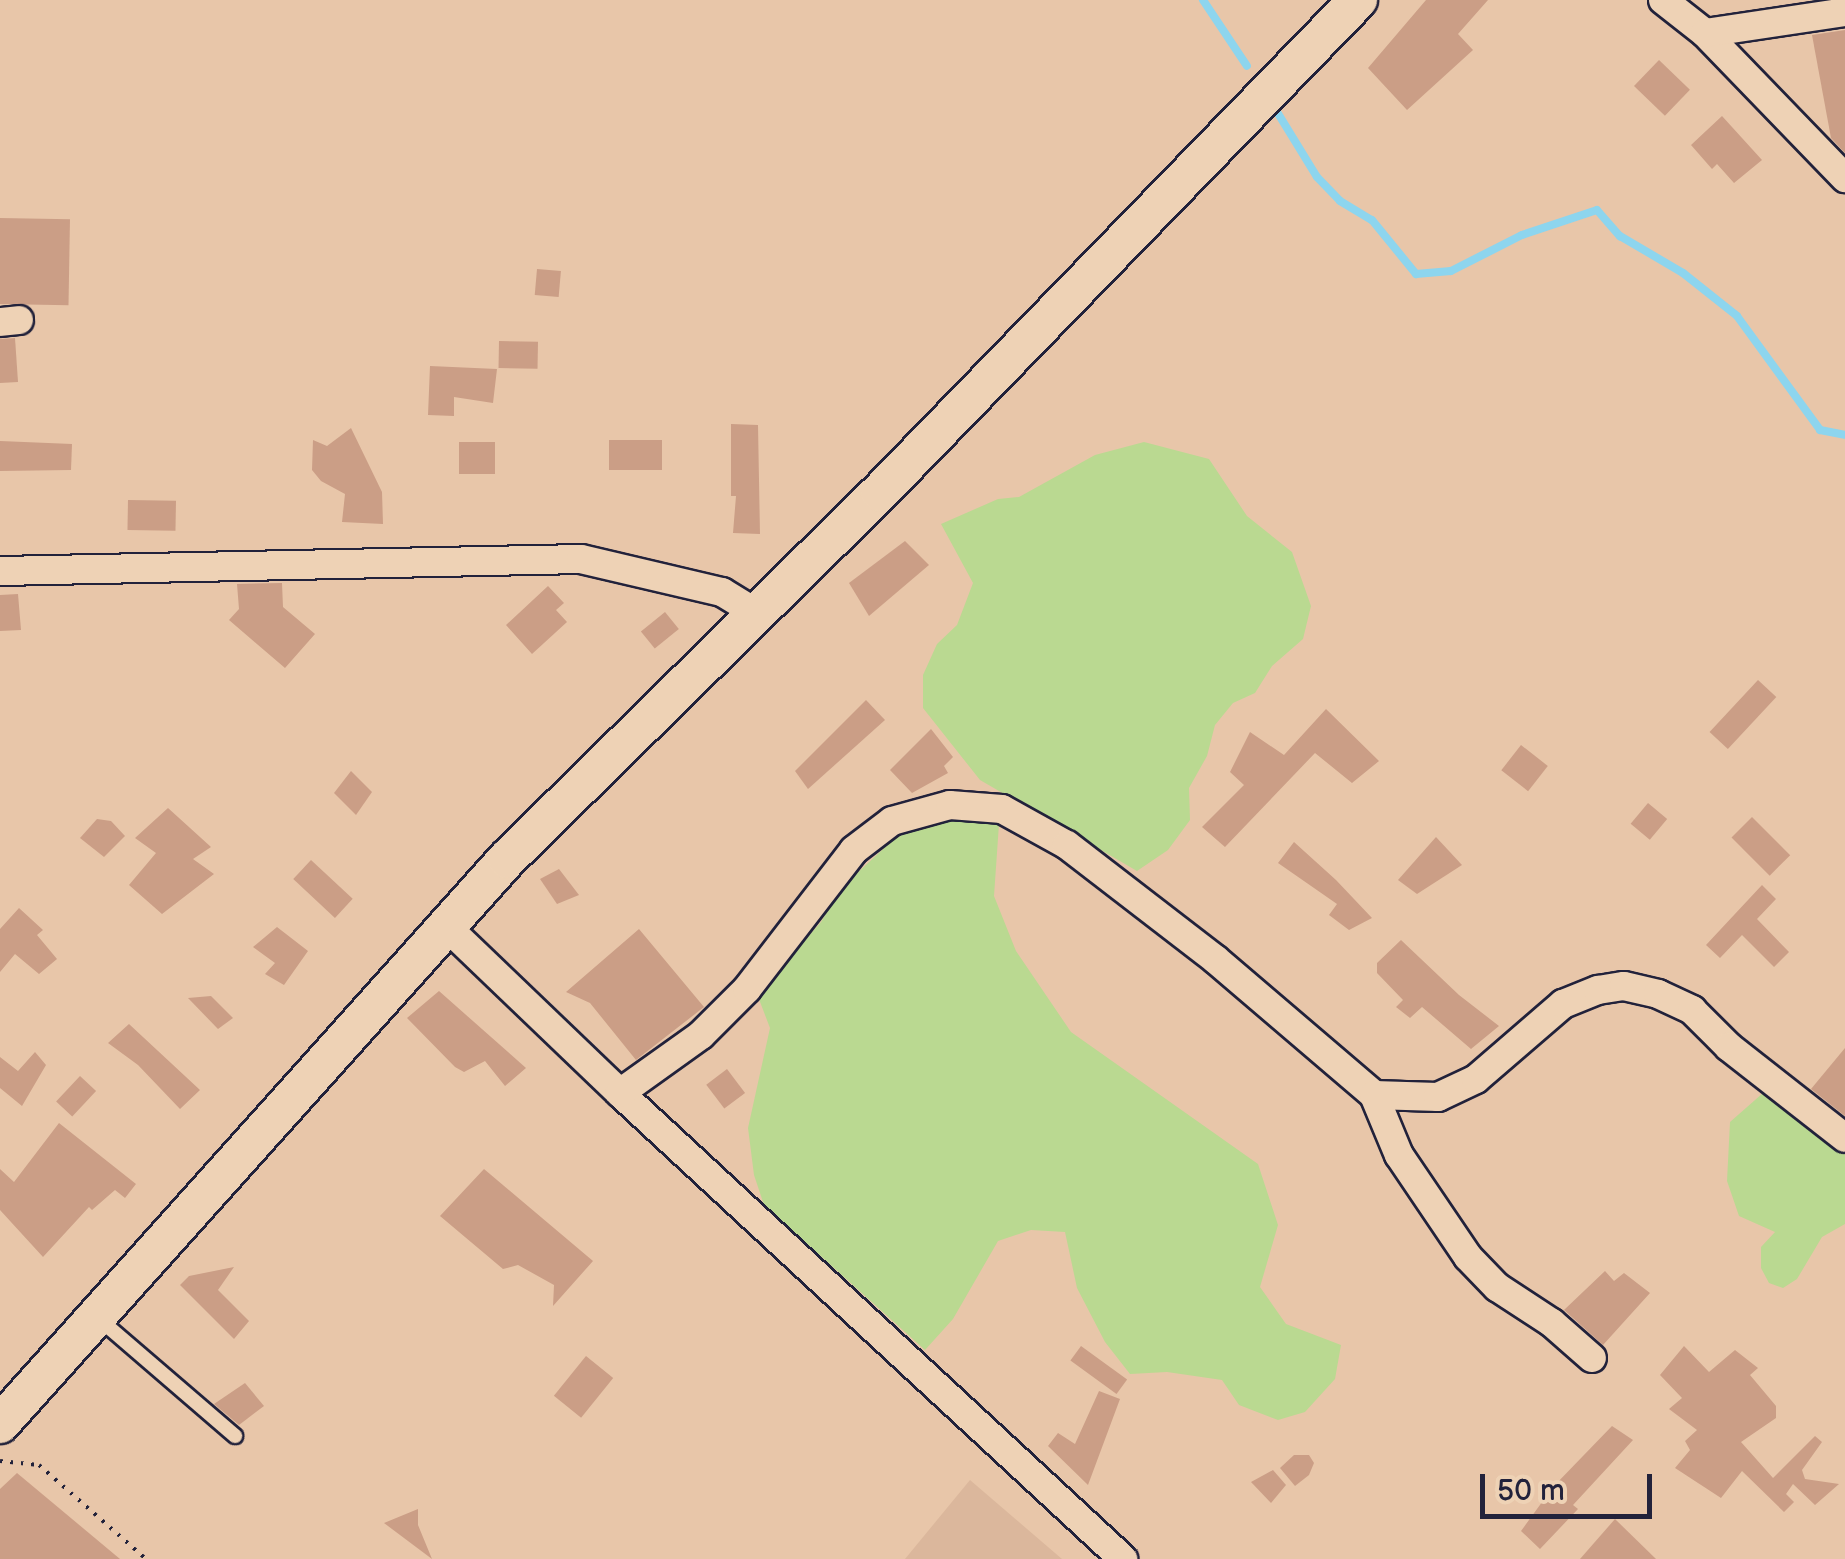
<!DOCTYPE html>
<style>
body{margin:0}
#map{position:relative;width:1845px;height:1559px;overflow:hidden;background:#e8c6a9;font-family:"Balsamiq Sans",sans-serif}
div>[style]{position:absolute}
.built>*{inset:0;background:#dbb79c}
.green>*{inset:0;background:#bad991}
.stream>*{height:8px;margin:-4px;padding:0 4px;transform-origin:4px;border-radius:4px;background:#8dd5ee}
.building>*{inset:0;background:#cb9e86;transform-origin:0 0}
.path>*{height:4px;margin-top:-2px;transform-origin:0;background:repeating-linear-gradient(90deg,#22223b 0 2.5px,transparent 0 10.5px)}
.roads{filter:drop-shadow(2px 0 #22223b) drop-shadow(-2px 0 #22223b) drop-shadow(0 2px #22223b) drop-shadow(0 -2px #22223b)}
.lane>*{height:14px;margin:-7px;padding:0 7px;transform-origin:7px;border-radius:7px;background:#eed2b5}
.street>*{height:28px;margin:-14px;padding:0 14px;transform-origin:14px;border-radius:14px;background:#eed2b5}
.secondary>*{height:38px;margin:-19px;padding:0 19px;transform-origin:19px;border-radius:19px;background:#eed2b5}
span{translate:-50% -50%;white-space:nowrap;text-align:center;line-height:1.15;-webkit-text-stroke:8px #eed2b5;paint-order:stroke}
.scale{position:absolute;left:1480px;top:1474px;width:172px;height:45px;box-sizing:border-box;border:5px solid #22223b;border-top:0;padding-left:12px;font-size:30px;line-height:35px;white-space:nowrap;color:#22223b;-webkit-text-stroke:8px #eed2b5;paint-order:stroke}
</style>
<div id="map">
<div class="built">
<div style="clip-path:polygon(970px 1480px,1062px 1559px,905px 1559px)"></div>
</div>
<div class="green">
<div style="clip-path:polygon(1144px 442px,1209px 459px,1247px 516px,1292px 552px,1311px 606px,1303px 639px,1272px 666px,1255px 693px,1233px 703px,1215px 725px,1207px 756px,1189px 788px,1190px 820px,1168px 850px,1137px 871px,980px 780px,923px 708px,923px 675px,937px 644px,957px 625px,973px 583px,941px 524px,998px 499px,1019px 497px,1095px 455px)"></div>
<div style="clip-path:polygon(939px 818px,999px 824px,994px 896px,1016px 951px,1071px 1032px,1258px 1164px,1278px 1225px,1260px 1287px,1286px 1324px,1341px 1345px,1335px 1379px,1305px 1412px,1278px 1420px,1239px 1405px,1222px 1380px,1167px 1372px,1130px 1374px,1105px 1342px,1077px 1288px,1065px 1232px,1031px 1230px,998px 1241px,953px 1319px,925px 1350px,764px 1205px,754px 1175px,748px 1128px,770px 1028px,757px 994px,821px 922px,840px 889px,895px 838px)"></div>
<div style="clip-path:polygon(1763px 1093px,1845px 1127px,1845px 1224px,1822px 1237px,1797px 1279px,1783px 1288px,1769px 1283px,1761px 1268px,1761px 1247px,1775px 1232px,1739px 1216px,1727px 1181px,1730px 1122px)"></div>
</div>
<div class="stream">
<div style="left:1203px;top:0;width:79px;rotate:56.3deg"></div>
<div style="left:1271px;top:102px;width:88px;rotate:58.5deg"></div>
<div style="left:1317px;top:177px;width:33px;rotate:46deg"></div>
<div style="left:1340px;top:201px;width:37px;rotate:31deg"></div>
<div style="left:1372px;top:220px;width:70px;rotate:50.8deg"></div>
<div style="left:1416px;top:274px;width:35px;rotate:-5deg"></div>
<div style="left:1451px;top:271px;width:80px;rotate:-26.9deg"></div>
<div style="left:1522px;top:235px;width:79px;rotate:-18.4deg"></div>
<div style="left:1597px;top:210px;width:35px;rotate:49deg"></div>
<div style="left:1620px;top:236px;width:73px;rotate:30.4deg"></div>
<div style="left:1683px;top:273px;width:69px;rotate:38.5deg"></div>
<div style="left:1737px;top:316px;width:141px;rotate:53.9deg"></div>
<div style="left:1820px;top:430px;width:25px;rotate:11deg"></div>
</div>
<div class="building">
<div style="clip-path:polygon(1426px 0,1488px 0,1458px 34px,1473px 50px,1407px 110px,1368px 68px)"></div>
<div style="clip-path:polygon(1845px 30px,1845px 153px,1831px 138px,1812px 35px)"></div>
<div style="left:1659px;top:60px;width:43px;height:36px;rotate:44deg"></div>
<div style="clip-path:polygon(1722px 116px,1762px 160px,1734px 183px,1717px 164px,1712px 169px,1691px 145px)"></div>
<div style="left:0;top:218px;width:70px;height:86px;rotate:1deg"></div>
<div style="left:537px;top:269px;width:24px;height:26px;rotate:5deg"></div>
<div style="clip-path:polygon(15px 338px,18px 382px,0 383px,0 339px)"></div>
<div style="left:499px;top:341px;width:39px;height:27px;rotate:1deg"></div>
<div style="clip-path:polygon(430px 366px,497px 369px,493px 403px,454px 397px,454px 416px,428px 415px)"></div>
<div style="clip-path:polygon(731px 424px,758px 425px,760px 534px,733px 533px,736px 496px,731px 496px)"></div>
<div style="clip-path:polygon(351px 428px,382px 492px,383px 524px,342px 522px,345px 494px,321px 481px,312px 470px,313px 440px,327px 446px)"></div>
<div style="left:662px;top:440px;width:30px;height:53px;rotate:90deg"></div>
<div style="clip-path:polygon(0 441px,72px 444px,71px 470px,0 471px)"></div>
<div style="left:459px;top:442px;width:36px;height:32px"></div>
<div style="left:128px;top:500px;width:48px;height:30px;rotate:1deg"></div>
<div style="clip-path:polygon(905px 541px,929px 565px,869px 616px,849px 583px)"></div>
<div style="clip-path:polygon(282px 583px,283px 607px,315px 634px,285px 668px,229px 620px,239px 609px,237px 584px)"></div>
<div style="clip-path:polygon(548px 586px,564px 603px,556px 610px,567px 622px,532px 654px,506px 625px)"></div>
<div style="clip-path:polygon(18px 594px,21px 630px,0 631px,0 595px)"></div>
<div style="left:665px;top:612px;width:22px;height:31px;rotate:51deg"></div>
<div style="left:1758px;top:680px;width:25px;height:71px;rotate:43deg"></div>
<div style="clip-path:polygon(866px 700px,885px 720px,808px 789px,795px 771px)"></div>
<div style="clip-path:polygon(1326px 709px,1379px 761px,1352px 783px,1315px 753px,1225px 847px,1202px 827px,1244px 785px,1230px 772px,1250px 732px,1284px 755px)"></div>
<div style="clip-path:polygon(931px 729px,953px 757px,944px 766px,948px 773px,912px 793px,890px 770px)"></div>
<div style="left:1521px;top:745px;width:34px;height:32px;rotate:38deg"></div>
<div style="clip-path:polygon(351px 771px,372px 792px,356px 815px,334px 793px)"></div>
<div style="left:1648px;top:803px;width:25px;height:27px;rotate:40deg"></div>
<div style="clip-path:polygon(168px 808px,211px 847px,193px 859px,214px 874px,162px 914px,129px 885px,156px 853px,135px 838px)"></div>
<div style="left:1752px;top:817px;width:54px;height:29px;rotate:45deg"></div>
<div style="clip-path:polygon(97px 819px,111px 821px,125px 836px,104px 857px,80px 838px)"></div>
<div style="clip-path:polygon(1436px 837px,1462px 865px,1417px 894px,1398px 880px)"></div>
<div style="clip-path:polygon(1294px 842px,1336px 880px,1372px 918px,1349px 930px,1329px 915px,1337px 904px,1278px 863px)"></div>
<div style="left:311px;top:860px;width:57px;height:26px;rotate:43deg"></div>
<div style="clip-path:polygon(559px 869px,579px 895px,557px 904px,540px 879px)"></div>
<div style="clip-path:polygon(1762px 885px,1776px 899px,1757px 919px,1789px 952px,1774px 967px,1742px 935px,1720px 958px,1706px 945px)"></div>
<div style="clip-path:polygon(19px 908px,43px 930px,37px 935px,57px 959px,39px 974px,15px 954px,0 972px,0 929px)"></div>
<div style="clip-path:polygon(277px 927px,308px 951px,284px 985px,265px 974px,275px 963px,253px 947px)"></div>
<div style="clip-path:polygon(639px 929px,704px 1007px,636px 1060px,590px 1003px,566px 992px)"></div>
<div style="clip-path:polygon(1401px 940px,1459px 995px,1499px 1026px,1471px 1049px,1422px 1007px,1410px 1018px,1396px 1007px,1403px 1000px,1377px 973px,1377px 963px)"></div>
<div style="clip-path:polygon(439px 991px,526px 1068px,505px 1086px,485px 1061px,464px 1072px,455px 1067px,407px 1018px)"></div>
<div style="clip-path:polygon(211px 996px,233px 1018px,218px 1029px,188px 998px)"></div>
<div style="clip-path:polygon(129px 1024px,200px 1090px,180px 1109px,138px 1065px,108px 1043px)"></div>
<div style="clip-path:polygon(1845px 1048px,1845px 1116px,1811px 1089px)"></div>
<div style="clip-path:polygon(35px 1052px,46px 1065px,22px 1106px,0 1088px,0 1057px,18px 1071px)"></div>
<div style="left:727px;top:1069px;width:30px;height:26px;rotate:53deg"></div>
<div style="left:80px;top:1076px;width:22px;height:35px;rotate:43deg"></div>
<div style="clip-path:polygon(59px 1123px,136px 1184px,125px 1198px,115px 1190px,92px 1210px,89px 1207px,43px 1257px,0 1210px,0 1169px,14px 1182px)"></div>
<div style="clip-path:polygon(484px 1169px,593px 1261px,553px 1306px,554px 1285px,518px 1265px,503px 1269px,440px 1216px)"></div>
<div style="clip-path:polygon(234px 1267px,218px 1290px,249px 1321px,234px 1339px,180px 1285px,189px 1276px)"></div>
<div style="clip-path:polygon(1605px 1271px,1614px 1281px,1624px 1273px,1650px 1293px,1603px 1345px,1564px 1310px)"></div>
<div style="left:1081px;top:1346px;width:57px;height:18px;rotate:36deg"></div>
<div style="clip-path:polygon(1684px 1346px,1709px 1372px,1735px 1350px,1758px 1368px,1750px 1375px,1776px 1406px,1776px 1418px,1741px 1442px,1773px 1478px,1815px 1436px,1822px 1442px,1802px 1470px,1805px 1479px,1839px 1484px,1815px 1505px,1793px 1484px,1786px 1494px,1794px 1502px,1784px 1512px,1742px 1471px,1721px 1498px,1675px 1468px,1690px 1450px,1685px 1441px,1697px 1430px,1669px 1409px,1682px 1398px,1660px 1375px)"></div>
<div style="left:586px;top:1356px;width:35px;height:51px;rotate:39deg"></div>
<div style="clip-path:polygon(245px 1383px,264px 1406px,239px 1425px,214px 1404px)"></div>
<div style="clip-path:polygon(1099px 1391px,1120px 1399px,1088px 1485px,1048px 1446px,1058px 1433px,1075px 1444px)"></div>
<div style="clip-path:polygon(1612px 1426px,1633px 1440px,1573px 1505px,1578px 1509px,1540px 1549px,1521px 1531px,1553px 1487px)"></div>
<div style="clip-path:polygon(1294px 1455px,1309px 1455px,1314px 1463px,1309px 1475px,1295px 1486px,1280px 1468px)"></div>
<div style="clip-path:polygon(1273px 1470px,1286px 1485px,1271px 1503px,1251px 1482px)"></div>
<div style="clip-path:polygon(17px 1473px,120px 1559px,0 1559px,0 1489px)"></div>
<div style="clip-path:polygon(418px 1509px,418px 1525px,432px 1559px,384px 1523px)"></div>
<div style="clip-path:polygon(1615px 1519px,1656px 1559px,1580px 1559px)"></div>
</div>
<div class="path">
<div style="left:0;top:1461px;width:39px;rotate:6deg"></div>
<div style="left:39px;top:1465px;width:142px;rotate:41.3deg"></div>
</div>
<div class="roads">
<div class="lane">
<div style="left:98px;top:1318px;width:181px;rotate:40.7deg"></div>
</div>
<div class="street">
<div style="left:1663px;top:0;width:53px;rotate:38.2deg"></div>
<div style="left:1705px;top:33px;width:202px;rotate:46deg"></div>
<div style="left:1705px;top:33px;width:142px;rotate:-8.5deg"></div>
<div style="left:0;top:322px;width:19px;rotate:-6deg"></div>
<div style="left:0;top:571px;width:581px;rotate:-1.18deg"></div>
<div style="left:581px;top:559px;width:145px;rotate:13.2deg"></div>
<div style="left:722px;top:592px;width:42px;rotate:31.4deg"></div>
<div style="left:448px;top:928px;width:238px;rotate:43.8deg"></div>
<div style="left:620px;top:1093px;width:686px;rotate:42.81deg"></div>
<div style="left:620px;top:1093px;width:100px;rotate:-35.6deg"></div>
<div style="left:701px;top:1035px;width:65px;rotate:-45deg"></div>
<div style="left:747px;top:989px;width:175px;rotate:-52.4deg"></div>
<div style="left:854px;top:850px;width:48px;rotate:-37.3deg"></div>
<div style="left:892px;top:821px;width:60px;rotate:-15.4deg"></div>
<div style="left:950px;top:805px;width:52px;rotate:4.4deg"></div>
<div style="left:1002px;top:809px;width:74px;rotate:29deg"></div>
<div style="left:1067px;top:845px;width:187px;rotate:37.6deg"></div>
<div style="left:1215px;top:959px;width:209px;rotate:40.5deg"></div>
<div style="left:1374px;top:1095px;width:64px;rotate:1.8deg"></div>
<div style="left:1438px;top:1097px;width:42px;rotate:-25.3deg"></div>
<div style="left:1476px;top:1079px;width:115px;rotate:-40.8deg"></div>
<div style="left:1563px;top:1004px;width:38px;rotate:-22deg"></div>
<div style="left:1598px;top:990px;width:26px;rotate:-9deg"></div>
<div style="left:1624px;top:986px;width:35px;rotate:13deg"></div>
<div style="left:1658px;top:994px;width:38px;rotate:25deg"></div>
<div style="left:1692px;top:1010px;width:52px;rotate:45deg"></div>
<div style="left:1729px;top:1047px;width:147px;rotate:38.1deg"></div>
<div style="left:1374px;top:1095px;width:65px;rotate:67.4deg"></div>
<div style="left:1399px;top:1155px;width:123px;rotate:55.9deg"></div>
<div style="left:1468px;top:1257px;width:42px;rotate:46deg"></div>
<div style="left:1497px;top:1287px;width:66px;rotate:33.2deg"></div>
<div style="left:1552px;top:1323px;width:53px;rotate:41.2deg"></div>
</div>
<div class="secondary">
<div style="left:0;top:1424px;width:759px;rotate:-48.1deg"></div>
<div style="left:507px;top:859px;width:523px;rotate:-44.54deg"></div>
<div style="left:880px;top:492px;width:686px;rotate:-45.83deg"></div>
</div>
</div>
<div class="scale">50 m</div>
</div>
